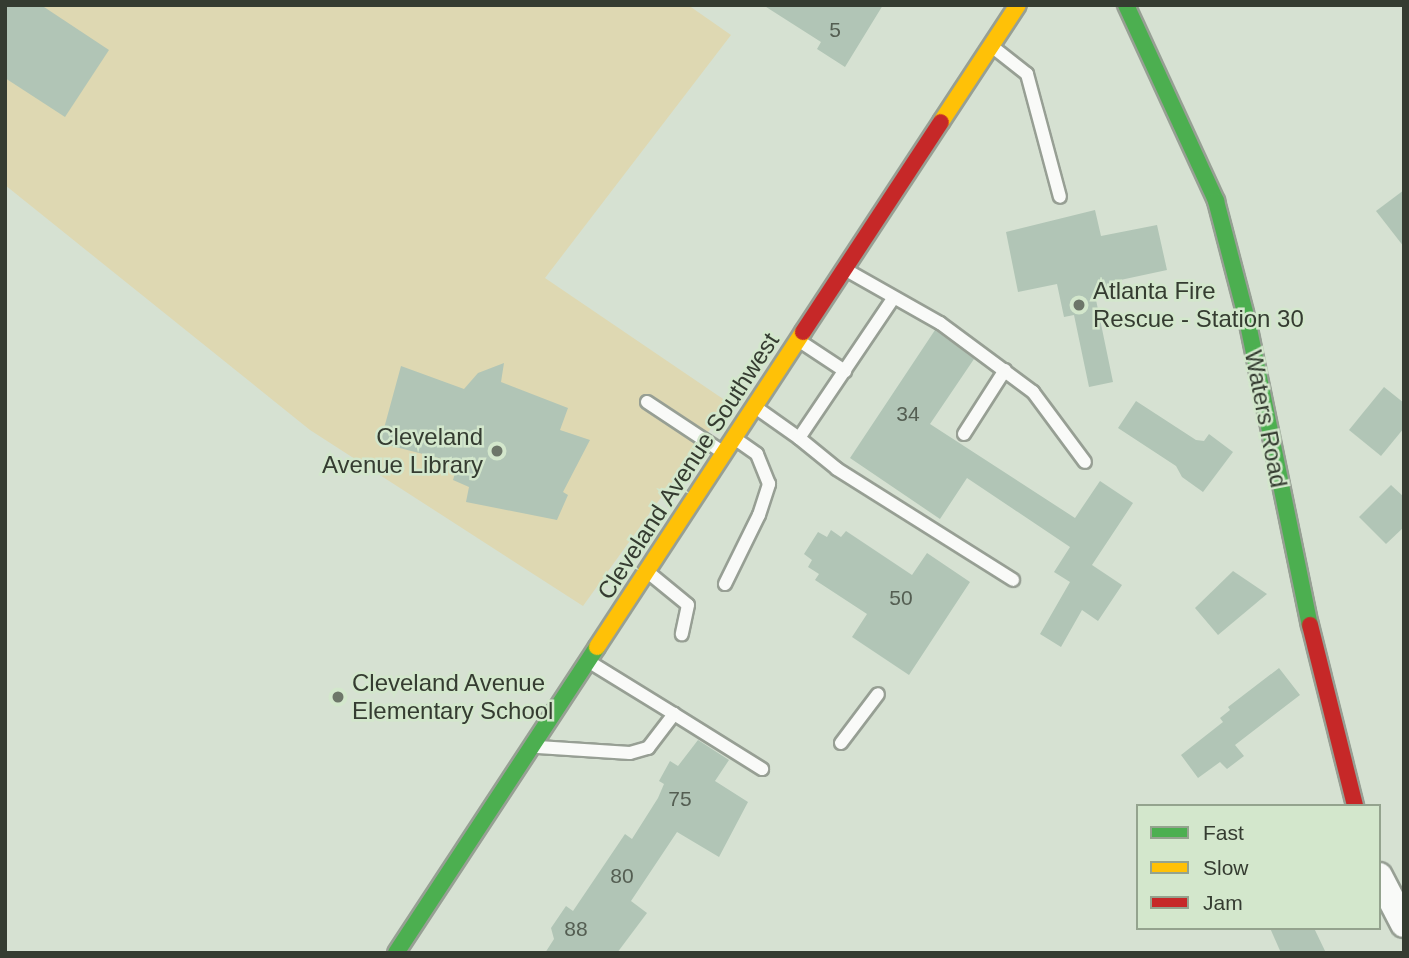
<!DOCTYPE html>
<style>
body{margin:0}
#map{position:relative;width:1409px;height:958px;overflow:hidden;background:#d6e1d2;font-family:Arial,sans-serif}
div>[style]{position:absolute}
.green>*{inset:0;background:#ded8b2}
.building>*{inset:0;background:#b1c5b6}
.roads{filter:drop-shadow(2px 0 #979f94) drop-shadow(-2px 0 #979f94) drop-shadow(0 2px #979f94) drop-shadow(0 -2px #979f94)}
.lane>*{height:12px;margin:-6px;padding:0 6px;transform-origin:6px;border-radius:6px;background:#f9faf8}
.street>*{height:26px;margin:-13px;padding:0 13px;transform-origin:13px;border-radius:13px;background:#f9faf8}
.fast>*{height:16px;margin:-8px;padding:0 8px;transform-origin:8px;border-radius:8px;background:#4caf50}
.slow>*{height:16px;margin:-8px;padding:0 8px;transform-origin:8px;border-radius:8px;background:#ffc107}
.jam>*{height:16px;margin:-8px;padding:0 8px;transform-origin:8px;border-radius:8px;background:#c62828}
.dots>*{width:19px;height:19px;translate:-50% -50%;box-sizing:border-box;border:4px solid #d3e7cc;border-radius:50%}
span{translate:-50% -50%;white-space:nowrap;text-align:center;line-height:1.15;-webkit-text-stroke:5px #d3e7cc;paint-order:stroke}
.number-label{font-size:21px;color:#545e52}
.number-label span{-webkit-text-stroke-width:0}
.poi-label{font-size:24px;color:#353c31}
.left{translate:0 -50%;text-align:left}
.right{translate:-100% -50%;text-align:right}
.street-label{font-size:24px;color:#353c31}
.frame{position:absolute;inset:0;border:7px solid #353c31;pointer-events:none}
.legend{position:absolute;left:1136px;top:804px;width:245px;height:126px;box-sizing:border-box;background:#d3e7cc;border:2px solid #94a38e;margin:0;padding:9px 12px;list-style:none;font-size:21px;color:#353c31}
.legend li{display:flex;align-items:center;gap:14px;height:35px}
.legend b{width:35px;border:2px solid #94a38e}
</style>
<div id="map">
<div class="green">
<div style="clip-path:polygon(5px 5px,688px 5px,731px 35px,545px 278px,729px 403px,583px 606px,310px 430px,5px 185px)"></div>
</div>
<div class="building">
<div style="clip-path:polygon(5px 5px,41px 5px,109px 50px,65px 117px,5px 78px)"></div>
<div style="clip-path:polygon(763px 5px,883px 5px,845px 67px,817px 49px,821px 42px)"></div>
<div style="clip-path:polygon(1404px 190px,1404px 247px,1376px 211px)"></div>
<div style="clip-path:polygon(1095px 210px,1101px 236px,1157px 225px,1167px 270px,1111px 282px,1113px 291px,1095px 295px,1113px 382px,1089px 387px,1074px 315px,1064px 317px,1057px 284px,1018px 292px,1006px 232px)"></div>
<div style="clip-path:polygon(935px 330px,974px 359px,930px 424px,1075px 518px,1100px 481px,1133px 503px,1092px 565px,1122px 585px,1098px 621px,1082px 610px,1061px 647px,1040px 634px,1070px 582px,1054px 572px,1070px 547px,967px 478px,940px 519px,850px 458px)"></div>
<div style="clip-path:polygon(504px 363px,501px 382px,568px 408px,560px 430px,590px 440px,563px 492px,568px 495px,557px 520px,466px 502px,469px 487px,453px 480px,458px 463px,380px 443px,401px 366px,464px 389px,478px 373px)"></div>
<div style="clip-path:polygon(1384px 387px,1404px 403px,1404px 428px,1381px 456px,1349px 430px)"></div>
<div style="clip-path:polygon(1136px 401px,1196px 440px,1204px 441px,1209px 434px,1233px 452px,1203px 492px,1182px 477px,1176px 466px,1118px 428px)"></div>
<div style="clip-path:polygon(1391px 485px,1404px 497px,1404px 527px,1386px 544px,1359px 517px)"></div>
<div style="clip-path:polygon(831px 530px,841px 537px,846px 531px,912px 575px,927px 553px,970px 582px,909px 675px,852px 637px,867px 614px,815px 580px,819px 574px,808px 567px,812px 560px,804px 554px,818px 532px,827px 537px)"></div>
<div style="clip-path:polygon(1233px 571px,1267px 594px,1218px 635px,1195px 608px)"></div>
<div style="clip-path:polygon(1279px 668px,1300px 695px,1235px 745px,1244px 756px,1227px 769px,1220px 762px,1198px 778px,1181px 755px,1223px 722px,1220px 718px,1230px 710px,1228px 707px)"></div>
<div style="clip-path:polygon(698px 740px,729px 760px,715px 781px,748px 802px,719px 857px,677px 832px,631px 901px,647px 913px,617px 953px,545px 953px,554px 939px,551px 928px,566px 906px,573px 911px,625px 834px,632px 839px,658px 798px,664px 784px,659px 781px,670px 761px,678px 766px)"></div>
<div style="clip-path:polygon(1270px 928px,1314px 928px,1326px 953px,1281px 953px)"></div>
</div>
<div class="roads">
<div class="lane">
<div style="left:994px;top:48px;width:42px;rotate:38.2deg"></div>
<div style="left:1027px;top:74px;width:127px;rotate:75deg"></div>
<div style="left:848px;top:271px;width:106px;rotate:29.5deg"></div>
<div style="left:940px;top:323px;width:116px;rotate:36.6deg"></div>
<div style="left:1033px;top:392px;width:87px;rotate:53.4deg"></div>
<div style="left:801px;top:342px;width:53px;rotate:33.4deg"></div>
<div style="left:647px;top:402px;width:89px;rotate:33.5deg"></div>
<div style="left:758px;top:409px;width:50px;rotate:35.3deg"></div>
<div style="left:799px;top:438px;width:166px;rotate:-56deg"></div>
<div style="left:964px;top:434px;width:76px;rotate:-57.4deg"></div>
<div style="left:799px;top:438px;width:49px;rotate:39.2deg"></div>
<div style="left:837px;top:469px;width:208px;rotate:32.2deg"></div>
<div style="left:649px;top:573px;width:50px;rotate:39.4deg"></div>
<div style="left:688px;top:605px;width:30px;rotate:102deg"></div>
<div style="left:725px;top:584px;width:77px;rotate:-63.8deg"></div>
<div style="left:759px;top:515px;width:33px;rotate:-72deg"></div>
<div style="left:769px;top:484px;width:32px;rotate:-112deg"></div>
<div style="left:757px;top:454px;width:24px;rotate:-145deg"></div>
<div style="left:674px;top:714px;width:104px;rotate:32deg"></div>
<div style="left:841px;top:743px;width:61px;rotate:-52.9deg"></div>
<div style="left:538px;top:747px;width:92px;rotate:3.7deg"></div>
<div style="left:630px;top:753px;width:19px;rotate:-16deg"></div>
<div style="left:648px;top:748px;width:43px;rotate:-52.6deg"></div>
<div style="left:674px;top:714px;width:97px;rotate:-148.4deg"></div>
</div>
<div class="street">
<div style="left:1379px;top:876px;width:54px;rotate:62.5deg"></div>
</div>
<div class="fast">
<div style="left:1126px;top:5px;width:216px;rotate:65.3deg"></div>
<div style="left:1216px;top:201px;width:127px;rotate:75.4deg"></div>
<div style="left:1248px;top:324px;width:307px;rotate:78.4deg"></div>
<div style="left:396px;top:953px;width:366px;rotate:-56.7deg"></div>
</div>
<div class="slow">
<div style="left:941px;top:122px;width:140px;rotate:-56.7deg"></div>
<div style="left:597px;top:647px;width:376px;rotate:-56.8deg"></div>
</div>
<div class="jam">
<div style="left:803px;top:332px;width:251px;rotate:-56.7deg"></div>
<div style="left:1310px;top:625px;width:187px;rotate:76deg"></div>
</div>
</div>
<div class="dots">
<div style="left:1079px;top:305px;background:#6d7669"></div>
<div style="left:497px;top:451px;background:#6d7669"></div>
<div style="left:338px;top:697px;background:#6d7669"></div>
</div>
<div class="number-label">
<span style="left:835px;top:30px">5</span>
<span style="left:908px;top:414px">34</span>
<span style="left:901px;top:598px">50</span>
<span style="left:680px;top:799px">75</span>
<span style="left:622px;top:876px">80</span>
<span style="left:576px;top:929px">88</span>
</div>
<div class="poi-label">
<span class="left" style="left:1093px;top:305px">Atlanta Fire<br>Rescue - Station 30</span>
<span class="right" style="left:483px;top:451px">Cleveland<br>Avenue Library</span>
<span class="left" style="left:352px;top:697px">Cleveland Avenue<br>Elementary School</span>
</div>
<div class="street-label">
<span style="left:1266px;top:419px;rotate:79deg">Waters Road</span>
<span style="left:688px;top:466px;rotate:-57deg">Cleveland Avenue Southwest</span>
</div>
<div class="frame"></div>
<ul class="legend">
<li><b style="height:9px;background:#4caf50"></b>Fast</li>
<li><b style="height:9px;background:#ffc107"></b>Slow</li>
<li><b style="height:9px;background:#c62828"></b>Jam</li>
</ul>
</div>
